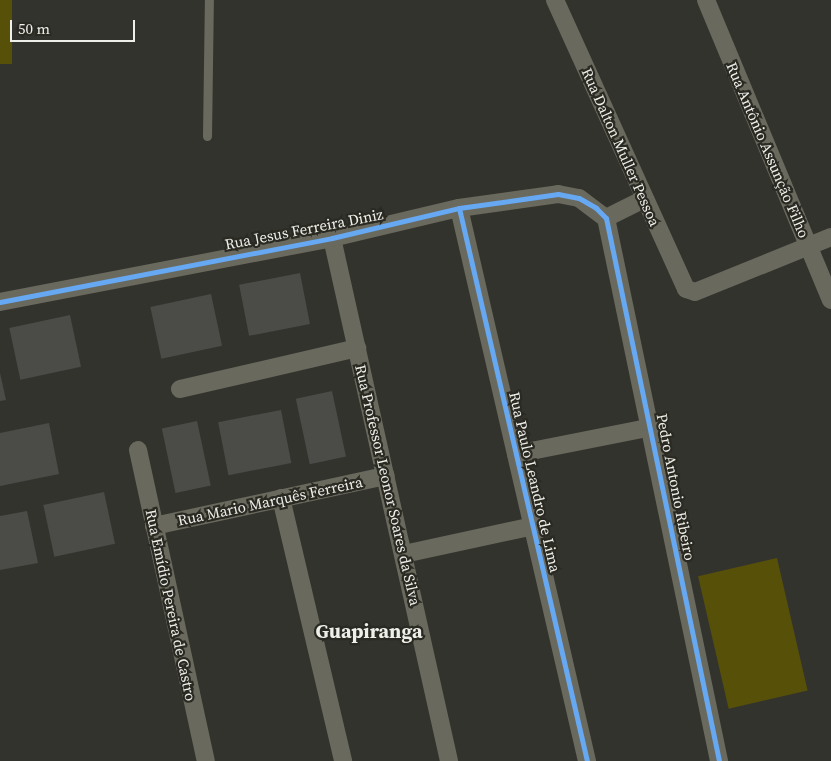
<!DOCTYPE html>
<meta charset="utf-8">
<style>
body{margin:0}
#map{position:relative;width:831px;height:761px;overflow:hidden;background:#33332e;font-family:"Source Serif 4",serif}
div>[style]{position:absolute}
.green>*{inset:0;background:#575009;transform-origin:0 0}
.building>*{inset:0;background:#4b4b48;transform-origin:0 0}
.lane>*{height:9px;margin:-4.5px;padding:0 4.5px;transform-origin:4.5px;border-radius:4.5px;background:#6a695e}
.street>*{height:18px;margin:-9px;padding:0 9px;transform-origin:9px;border-radius:9px;background:#6a695e}
.cycleway>*{height:5px;margin:-2.5px;padding:0 2.5px;transform-origin:2.5px;border-radius:2.5px;background:#66a8f1}
span{translate:-50% -50%;white-space:nowrap;text-align:center;line-height:1.15;-webkit-text-stroke:4.5px #2a2a23;paint-order:stroke}
.street-label{font-size:15px;color:#efefea}
.district-label{font-size:20px;color:#efefea;font-weight:700}
.scale{position:absolute;left:10px;top:20px;width:125px;height:22px;box-sizing:border-box;border:2px solid #efefea;border-top:0;padding-left:6px;font-size:15px;line-height:18px;white-space:nowrap;color:#efefea;-webkit-text-stroke:4px #2a2a23;paint-order:stroke}
</style>
<div id="map">
<div class="green">
<div style="left:0;top:0;width:12px;height:64px"></div>
<div style="left:777px;top:558px;width:136px;height:81px;rotate:77deg"></div>
</div>
<div class="building">
<div style="left:300px;top:273px;width:52px;height:62px;rotate:79deg"></div>
<div style="left:211px;top:294px;width:53px;height:62px;rotate:78deg"></div>
<div style="left:70px;top:315px;width:53px;height:62px;rotate:78deg"></div>
<div style="clip-path:polygon(0 373px,6px 400px,0 401px)"></div>
<div style="left:332px;top:391px;width:67px;height:37px;rotate:78deg"></div>
<div style="left:281px;top:410px;width:54px;height:64px;rotate:79deg"></div>
<div style="left:197px;top:421px;width:66px;height:36px;rotate:78deg"></div>
<div style="clip-path:polygon(49px 423px,59px 474px,0 486px,0 433px)"></div>
<div style="left:104px;top:492px;width:53px;height:62px;rotate:78deg"></div>
<div style="clip-path:polygon(27px 511px,38px 563px,0 570px,0 516px)"></div>
</div>
<div class="lane">
<div style="left:207px;top:136px;width:136px;rotate:-89.2deg"></div>
</div>
<div class="street">
<div style="left:555px;top:0;width:317px;rotate:65.6deg"></div>
<div style="left:686px;top:289px;width:9px;rotate:18deg"></div>
<div style="left:695px;top:292px;width:147px;rotate:-22deg"></div>
<div style="left:706px;top:0;width:325px;rotate:67.4deg"></div>
<div style="left:459px;top:208px;width:568px;rotate:76.97deg"></div>
<div style="left:606px;top:218px;width:555px;rotate:78.24deg"></div>
<div style="left:606px;top:218px;width:42px;rotate:-26.6deg"></div>
<div style="left:332px;top:238px;width:536px;rotate:77.39deg"></div>
<div style="left:0;top:302px;width:338px;rotate:-10.9deg"></div>
<div style="left:332px;top:238px;width:130px;rotate:-13.3deg"></div>
<div style="left:459px;top:208px;width:100px;rotate:-8deg"></div>
<div style="left:558px;top:194px;width:21px;rotate:11deg"></div>
<div style="left:579px;top:198px;width:34px;rotate:37deg"></div>
<div style="left:180px;top:389px;width:182px;rotate:-13deg"></div>
<div style="left:138px;top:450px;width:318px;rotate:77.7deg"></div>
<div style="left:516px;top:454px;width:139px;rotate:-11.2deg"></div>
<div style="left:281px;top:498px;width:270px;rotate:76.7deg"></div>
<div style="left:154px;top:526px;width:237px;rotate:-12.2deg"></div>
<div style="left:404px;top:554px;width:132px;rotate:-12.2deg"></div>
</div>
<div class="cycleway">
<div style="left:459px;top:208px;width:568px;rotate:76.97deg"></div>
<div style="left:0;top:302px;width:338px;rotate:-10.9deg"></div>
<div style="left:332px;top:238px;width:130px;rotate:-13.3deg"></div>
<div style="left:459px;top:208px;width:100px;rotate:-8deg"></div>
<div style="left:558px;top:194px;width:21px;rotate:11deg"></div>
<div style="left:579px;top:198px;width:20px;rotate:30deg"></div>
<div style="left:596px;top:208px;width:14px;rotate:45deg"></div>
<div style="left:606px;top:218px;width:555px;rotate:78.24deg"></div>
</div>
<div class="street-label">
<span style="left:621px;top:147px;rotate:66deg">Rua Dalton Muller Pessoa</span>
<span style="left:768px;top:150px;rotate:67deg">Rua Antônio Assunção Filho</span>
<span style="left:304px;top:229px;rotate:-11deg">Rua Jesus Ferreira Diniz</span>
<span style="left:535px;top:482px;rotate:77deg">Rua Paulo Leandro de Lima</span>
<span style="left:388px;top:485px;rotate:77deg">Rua Professor Leonor Soares da Silva</span>
<span style="left:676px;top:487px;rotate:79deg">Pedro Antonio Ribeiro</span>
<span style="left:270px;top:501px;rotate:-12deg">Rua Mario Marquês Ferreira</span>
<span style="left:171px;top:605px;rotate:78deg">Rua Emídio Pereira de Castro</span>
</div>
<div class="district-label">
<span style="left:369px;top:631px">Guapiranga</span>
</div>
<div class="scale">50 m</div>
</div>
